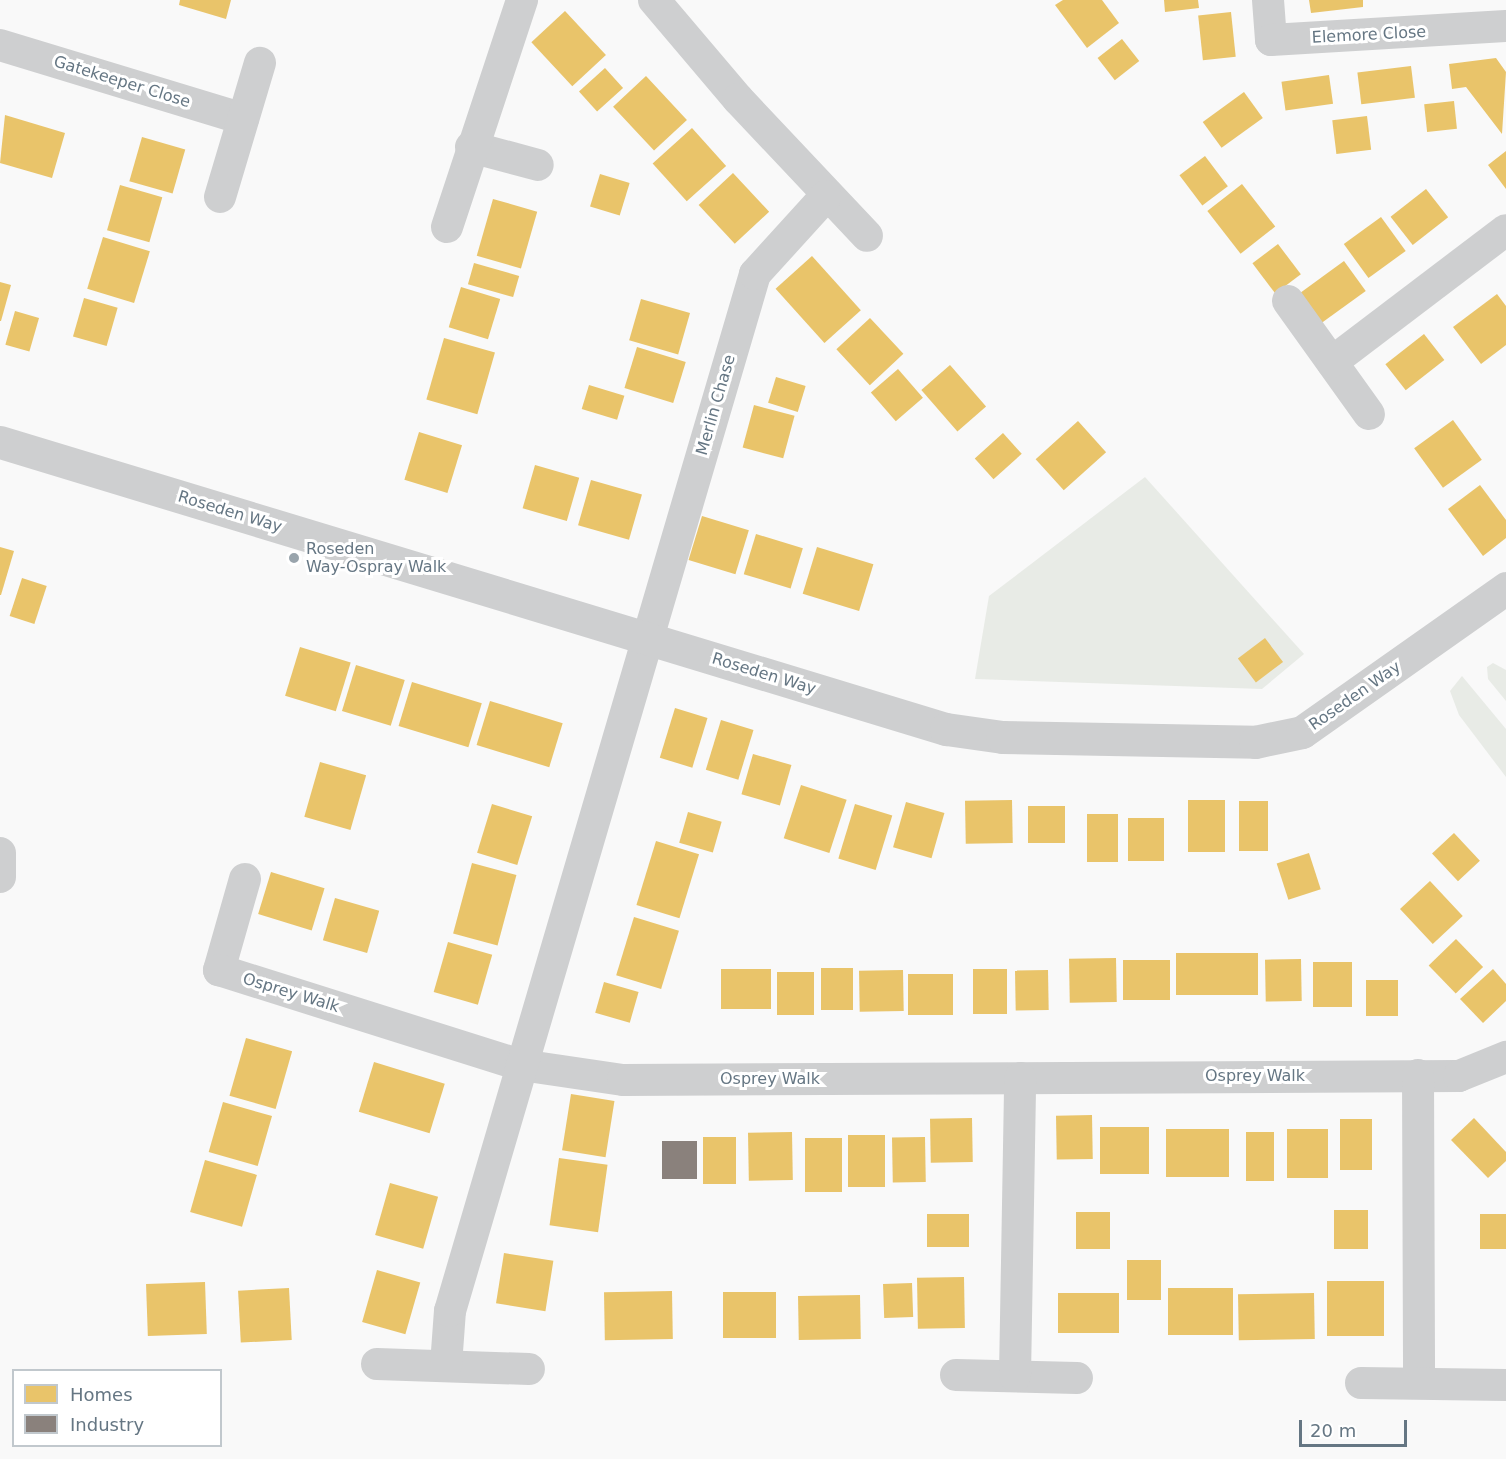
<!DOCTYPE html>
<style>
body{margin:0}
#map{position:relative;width:1506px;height:1459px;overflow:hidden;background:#f9f9f9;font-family:"DejaVu Sans",sans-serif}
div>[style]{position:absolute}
.green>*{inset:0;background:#e8ebe6}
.homes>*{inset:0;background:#e9c46a;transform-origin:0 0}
.industry>*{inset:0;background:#8a817c;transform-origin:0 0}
.minor>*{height:32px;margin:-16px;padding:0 16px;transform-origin:16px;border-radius:16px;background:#cecfd0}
.tertiary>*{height:33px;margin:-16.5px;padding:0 16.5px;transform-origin:16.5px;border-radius:16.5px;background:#cecfd0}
.dots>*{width:16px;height:16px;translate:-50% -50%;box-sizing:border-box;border:3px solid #fff;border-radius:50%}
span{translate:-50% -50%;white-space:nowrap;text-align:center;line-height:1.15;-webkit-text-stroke:6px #fff;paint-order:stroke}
.street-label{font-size:16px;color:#657683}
.poi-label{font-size:16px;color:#657683}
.left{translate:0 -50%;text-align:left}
.legend{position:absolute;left:12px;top:1369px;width:210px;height:78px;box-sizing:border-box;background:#fff;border:2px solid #c1c8cd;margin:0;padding:8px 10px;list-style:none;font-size:18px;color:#657683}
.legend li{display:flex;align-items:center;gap:12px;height:30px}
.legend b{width:30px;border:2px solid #c1c8cd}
.scale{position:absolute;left:1299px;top:1420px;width:108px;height:27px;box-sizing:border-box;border:3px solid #657683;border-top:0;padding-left:8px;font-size:18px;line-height:21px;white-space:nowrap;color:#657683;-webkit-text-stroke:4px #fff;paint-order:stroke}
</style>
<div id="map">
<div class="green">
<div style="clip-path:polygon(1145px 477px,1304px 654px,1262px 689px,975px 679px,989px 596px)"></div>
<div style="clip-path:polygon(1493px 663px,1506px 670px,1506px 701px,1488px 679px,1487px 667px)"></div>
<div style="clip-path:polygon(1462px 676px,1506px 729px,1506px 777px,1459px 715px,1450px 691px)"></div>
</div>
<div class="homes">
<div style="clip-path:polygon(180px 0,231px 0,226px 19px,179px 5px)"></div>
<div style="clip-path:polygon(1063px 0,1102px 0,1119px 23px,1087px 48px,1055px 5px)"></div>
<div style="clip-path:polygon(1164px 0,1198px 0,1199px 8px,1165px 12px)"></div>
<div style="clip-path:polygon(1309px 0,1363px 0,1363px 7px,1311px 13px)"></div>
<div style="left:565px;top:11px;width:60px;height:46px;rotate:47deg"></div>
<div style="left:1231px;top:12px;width:45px;height:33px;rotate:84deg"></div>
<div style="left:1122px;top:39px;width:28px;height:31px;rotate:52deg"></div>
<div style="clip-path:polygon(1496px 58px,1506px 72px,1502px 134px,1466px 87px,1452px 89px,1449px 64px)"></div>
<div style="left:1411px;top:66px;width:32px;height:54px;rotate:83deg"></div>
<div style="left:605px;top:68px;width:27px;height:35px;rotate:48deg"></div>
<div style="left:1329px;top:75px;width:29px;height:48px;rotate:82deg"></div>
<div style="left:646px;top:76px;width:60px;height:45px;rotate:47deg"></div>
<div style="left:1244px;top:92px;width:32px;height:51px;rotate:54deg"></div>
<div style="left:1454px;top:101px;width:28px;height:30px;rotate:84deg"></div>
<div style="clip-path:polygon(5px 115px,65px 133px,52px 178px,0 163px)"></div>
<div style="left:1367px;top:116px;width:34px;height:35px;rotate:83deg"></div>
<div style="left:692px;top:128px;width:51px;height:53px;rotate:48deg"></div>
<div style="left:142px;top:137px;width:45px;height:46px;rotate:16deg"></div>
<div style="clip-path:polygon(1506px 151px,1506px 189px,1488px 165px)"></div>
<div style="left:1205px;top:156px;width:38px;height:32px;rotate:53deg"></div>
<div style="left:733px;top:173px;width:53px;height:47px;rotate:47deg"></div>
<div style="left:600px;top:174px;width:31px;height:34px;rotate:17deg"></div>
<div style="left:1242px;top:184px;width:54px;height:44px;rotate:52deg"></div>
<div style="left:120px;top:185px;width:44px;height:47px;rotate:16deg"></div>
<div style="left:1426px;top:189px;width:36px;height:45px;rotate:52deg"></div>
<div style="left:493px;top:199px;width:46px;height:59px;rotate:16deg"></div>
<div style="left:1381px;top:217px;width:42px;height:46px;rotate:54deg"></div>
<div style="left:103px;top:237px;width:49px;height:54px;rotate:17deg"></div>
<div style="left:1278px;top:244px;width:38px;height:32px;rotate:53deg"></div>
<div style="left:812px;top:256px;width:73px;height:49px;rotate:48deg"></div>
<div style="left:1344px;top:261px;width:37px;height:56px;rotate:54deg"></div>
<div style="left:474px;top:263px;width:47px;height:22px;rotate:16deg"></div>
<div style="clip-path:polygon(0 282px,11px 285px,1px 321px,0 321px)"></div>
<div style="left:461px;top:287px;width:41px;height:42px;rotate:17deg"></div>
<div style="clip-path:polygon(1497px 294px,1506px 306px,1506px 345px,1481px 364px,1453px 327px)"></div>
<div style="left:84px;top:298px;width:35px;height:40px;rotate:16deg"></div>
<div style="left:641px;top:299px;width:51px;height:43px;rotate:16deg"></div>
<div style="left:15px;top:311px;width:25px;height:35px;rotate:16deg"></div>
<div style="left:870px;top:318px;width:49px;height:46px;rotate:47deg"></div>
<div style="left:1424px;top:334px;width:33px;height:49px;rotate:52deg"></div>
<div style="left:444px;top:338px;width:53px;height:64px;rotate:16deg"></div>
<div style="left:637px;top:347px;width:51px;height:43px;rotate:17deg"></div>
<div style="left:950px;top:365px;width:55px;height:38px;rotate:49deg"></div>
<div style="left:898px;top:369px;width:38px;height:36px;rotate:49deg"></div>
<div style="left:776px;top:377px;width:31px;height:27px;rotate:17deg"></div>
<div style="left:589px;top:385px;width:37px;height:25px;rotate:17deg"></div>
<div style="left:754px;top:405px;width:42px;height:44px;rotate:15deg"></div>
<div style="left:1453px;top:420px;width:49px;height:48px;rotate:54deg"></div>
<div style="left:1078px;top:421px;width:42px;height:57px;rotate:48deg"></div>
<div style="left:419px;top:432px;width:45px;height:50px;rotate:17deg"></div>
<div style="left:1003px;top:433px;width:28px;height:38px;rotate:48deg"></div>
<div style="left:535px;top:465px;width:46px;height:45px;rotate:16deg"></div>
<div style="left:591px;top:480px;width:53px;height:47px;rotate:16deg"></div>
<div style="clip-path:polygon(1480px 485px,1506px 520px,1506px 538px,1483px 556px,1448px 509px)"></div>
<div style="left:702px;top:516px;width:49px;height:46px;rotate:17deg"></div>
<div style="left:756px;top:534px;width:49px;height:42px;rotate:17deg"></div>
<div style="clip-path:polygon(0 547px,14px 551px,1px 595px,0 595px)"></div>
<div style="left:817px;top:547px;width:59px;height:49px;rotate:17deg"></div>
<div style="left:22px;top:578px;width:26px;height:40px;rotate:18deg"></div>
<div style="left:1265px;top:638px;width:30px;height:34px;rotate:53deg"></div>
<div style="left:300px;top:647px;width:53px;height:51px;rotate:17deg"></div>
<div style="left:356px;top:665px;width:51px;height:48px;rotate:17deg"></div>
<div style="left:412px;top:682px;width:73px;height:46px;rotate:17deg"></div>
<div style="left:490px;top:701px;width:76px;height:46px;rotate:17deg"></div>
<div style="left:675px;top:708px;width:34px;height:52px;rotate:17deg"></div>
<div style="left:721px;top:720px;width:34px;height:52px;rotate:17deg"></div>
<div style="left:753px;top:754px;width:40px;height:42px;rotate:16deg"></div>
<div style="left:320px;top:762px;width:48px;height:57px;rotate:16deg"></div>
<div style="left:801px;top:785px;width:48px;height:56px;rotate:18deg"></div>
<div style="left:1012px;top:800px;width:43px;height:47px;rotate:89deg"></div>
<div style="left:1188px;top:800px;width:37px;height:52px"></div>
<div style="left:1239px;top:801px;width:29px;height:50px"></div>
<div style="left:906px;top:802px;width:40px;height:47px;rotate:16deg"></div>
<div style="left:492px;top:804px;width:42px;height:51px;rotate:17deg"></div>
<div style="left:855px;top:804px;width:39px;height:57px;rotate:17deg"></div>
<div style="left:1065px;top:806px;width:37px;height:37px;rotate:90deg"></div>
<div style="left:688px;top:812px;width:35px;height:32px;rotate:16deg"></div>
<div style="left:1087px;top:814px;width:31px;height:48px"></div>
<div style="left:1128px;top:818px;width:36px;height:43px"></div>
<div style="left:1454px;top:833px;width:38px;height:30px;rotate:47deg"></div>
<div style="left:656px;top:841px;width:45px;height:67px;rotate:17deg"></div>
<div style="left:1309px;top:853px;width:38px;height:34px;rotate:72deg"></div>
<div style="left:472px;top:863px;width:46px;height:73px;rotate:15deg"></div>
<div style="left:271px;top:872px;width:56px;height:44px;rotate:17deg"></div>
<div style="left:1430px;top:881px;width:48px;height:41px;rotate:47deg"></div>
<div style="left:335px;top:898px;width:46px;height:44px;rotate:16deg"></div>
<div style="left:634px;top:917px;width:47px;height:61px;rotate:17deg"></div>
<div style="left:1456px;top:939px;width:39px;height:38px;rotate:46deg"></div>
<div style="left:448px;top:942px;width:46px;height:52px;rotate:16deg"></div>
<div style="left:1258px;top:953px;width:42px;height:82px;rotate:90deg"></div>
<div style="left:1116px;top:958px;width:44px;height:47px;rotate:89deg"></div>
<div style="left:1301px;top:959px;width:42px;height:36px;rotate:89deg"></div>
<div style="left:1123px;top:960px;width:47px;height:40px"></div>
<div style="left:1352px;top:962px;width:45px;height:39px;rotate:90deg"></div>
<div style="left:821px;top:968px;width:32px;height:42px"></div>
<div style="left:721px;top:969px;width:50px;height:40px"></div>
<div style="left:973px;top:969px;width:34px;height:45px"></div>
<div style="clip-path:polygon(1493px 969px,1506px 984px,1506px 1001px,1483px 1023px,1460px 999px)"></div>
<div style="left:903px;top:970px;width:41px;height:44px;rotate:89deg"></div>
<div style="left:1048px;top:970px;width:40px;height:33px;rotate:89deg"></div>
<div style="left:777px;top:972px;width:37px;height:43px"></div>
<div style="left:908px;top:974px;width:45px;height:41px"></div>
<div style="left:1398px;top:980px;width:36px;height:32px;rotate:90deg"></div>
<div style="left:604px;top:982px;width:36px;height:32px;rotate:16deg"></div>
<div style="left:246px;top:1038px;width:48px;height:60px;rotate:16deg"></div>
<div style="left:374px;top:1062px;width:74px;height:52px;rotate:17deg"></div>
<div style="left:571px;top:1094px;width:44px;height:57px;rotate:9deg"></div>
<div style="left:223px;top:1102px;width:51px;height:52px;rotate:16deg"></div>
<div style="left:1092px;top:1115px;width:44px;height:36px;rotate:89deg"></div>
<div style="left:972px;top:1118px;width:44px;height:42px;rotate:89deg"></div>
<div style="clip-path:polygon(1474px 1118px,1506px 1152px,1506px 1161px,1488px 1178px,1451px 1140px)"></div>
<div style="left:1340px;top:1119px;width:32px;height:51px"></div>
<div style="left:1100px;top:1127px;width:49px;height:47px"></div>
<div style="left:1166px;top:1129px;width:63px;height:48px"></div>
<div style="left:1287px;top:1129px;width:41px;height:49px"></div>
<div style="left:792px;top:1132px;width:48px;height:44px;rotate:89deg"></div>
<div style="left:1246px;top:1132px;width:28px;height:49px"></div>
<div style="left:848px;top:1135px;width:37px;height:52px"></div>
<div style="left:703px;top:1137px;width:33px;height:47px"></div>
<div style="left:925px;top:1137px;width:45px;height:33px;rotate:89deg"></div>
<div style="left:805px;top:1138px;width:37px;height:54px"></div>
<div style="left:559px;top:1158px;width:49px;height:68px;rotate:8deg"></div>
<div style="left:205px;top:1160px;width:54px;height:54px;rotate:16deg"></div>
<div style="left:390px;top:1183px;width:50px;height:54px;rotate:16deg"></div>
<div style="left:1334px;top:1210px;width:34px;height:39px"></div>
<div style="left:1076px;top:1212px;width:34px;height:37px"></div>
<div style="left:927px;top:1214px;width:42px;height:33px"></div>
<div style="left:1480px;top:1214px;width:26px;height:35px"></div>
<div style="left:504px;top:1253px;width:50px;height:51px;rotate:9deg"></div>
<div style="left:1127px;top:1260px;width:34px;height:40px"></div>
<div style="left:377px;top:1270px;width:45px;height:54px;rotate:16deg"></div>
<div style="left:964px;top:1277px;width:51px;height:47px;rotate:89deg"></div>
<div style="left:1384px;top:1281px;width:55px;height:57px;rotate:90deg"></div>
<div style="left:205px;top:1282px;width:52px;height:59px;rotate:88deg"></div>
<div style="left:912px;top:1283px;width:34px;height:29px;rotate:88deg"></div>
<div style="left:289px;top:1288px;width:52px;height:51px;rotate:87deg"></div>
<div style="left:1168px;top:1288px;width:65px;height:47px"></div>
<div style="left:672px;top:1291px;width:48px;height:68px;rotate:89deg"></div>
<div style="left:723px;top:1292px;width:53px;height:46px"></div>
<div style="left:1119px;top:1293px;width:40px;height:61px;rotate:90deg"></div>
<div style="left:1314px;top:1293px;width:46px;height:76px;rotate:89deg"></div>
<div style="left:860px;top:1295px;width:44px;height:62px;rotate:89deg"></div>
</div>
<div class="industry">
<div style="left:662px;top:1141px;width:35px;height:38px"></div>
</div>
<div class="minor">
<div style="left:654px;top:0;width:130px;rotate:49.7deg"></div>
<div style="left:738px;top:99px;width:188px;rotate:46.7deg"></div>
<div style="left:1268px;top:0;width:40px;rotate:85.7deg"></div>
<div style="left:1271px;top:40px;width:235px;rotate:-3.4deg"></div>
<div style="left:0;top:45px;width:254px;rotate:16.9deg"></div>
<div style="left:471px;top:147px;width:69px;rotate:15deg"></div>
<div style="left:220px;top:197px;width:140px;rotate:-73.4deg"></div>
<div style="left:447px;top:227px;width:239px;rotate:-71.7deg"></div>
<div style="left:1288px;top:301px;width:139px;rotate:54.4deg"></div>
<div style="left:1332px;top:362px;width:218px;rotate:-37.2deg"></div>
<div style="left:0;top:853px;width:24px;rotate:90deg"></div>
<div style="left:245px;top:879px;width:95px;rotate:105.9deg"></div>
<div style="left:219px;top:970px;width:317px;rotate:17.5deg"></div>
<div style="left:521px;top:1065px;width:103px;rotate:8.4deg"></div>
<div style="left:623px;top:1080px;width:836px;rotate:-0.27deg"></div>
<div style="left:1459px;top:1076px;width:51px;rotate:-22deg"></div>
<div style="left:1418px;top:1075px;width:308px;rotate:89.8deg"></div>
<div style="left:377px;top:1364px;width:152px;rotate:1.9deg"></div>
<div style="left:446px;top:1365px;width:54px;rotate:-85.8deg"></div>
<div style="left:450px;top:1311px;width:1081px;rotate:-73.61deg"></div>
<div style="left:755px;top:274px;width:105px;rotate:-47.7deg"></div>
<div style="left:956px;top:1375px;width:121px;rotate:1.4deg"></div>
<div style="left:1015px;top:1376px;width:298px;rotate:-89deg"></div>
<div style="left:1361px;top:1383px;width:145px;rotate:0.8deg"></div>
</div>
<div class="tertiary">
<div style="left:0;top:442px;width:989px;rotate:16.88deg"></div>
<div style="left:946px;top:729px;width:57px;rotate:8.1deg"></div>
<div style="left:1002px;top:737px;width:253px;rotate:1.1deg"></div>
<div style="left:1255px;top:742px;width:48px;rotate:-12deg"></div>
<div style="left:1302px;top:732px;width:250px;rotate:-35.2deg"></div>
</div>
<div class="dots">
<div style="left:294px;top:558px;background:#99a4ac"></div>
</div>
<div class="street-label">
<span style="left:1369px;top:35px;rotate:-3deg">Elemore Close</span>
<span style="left:122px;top:82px;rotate:17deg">Gatekeeper Close</span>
<span style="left:716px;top:405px;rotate:-74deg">Merlin Chase</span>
<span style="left:230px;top:512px;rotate:17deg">Roseden Way</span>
<span style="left:764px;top:674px;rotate:17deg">Roseden Way</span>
<span style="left:1355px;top:696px;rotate:-35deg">Roseden Way</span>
<span style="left:291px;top:993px;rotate:17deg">Osprey Walk</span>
<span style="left:1255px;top:1076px">Osprey Walk</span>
<span style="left:770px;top:1079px">Osprey Walk</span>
</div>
<div class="poi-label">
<span class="left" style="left:306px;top:558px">Roseden<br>Way-Ospray Walk</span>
</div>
<ul class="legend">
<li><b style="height:16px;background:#e9c46a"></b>Homes</li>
<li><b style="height:16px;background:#8a817c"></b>Industry</li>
</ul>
<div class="scale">20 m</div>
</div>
